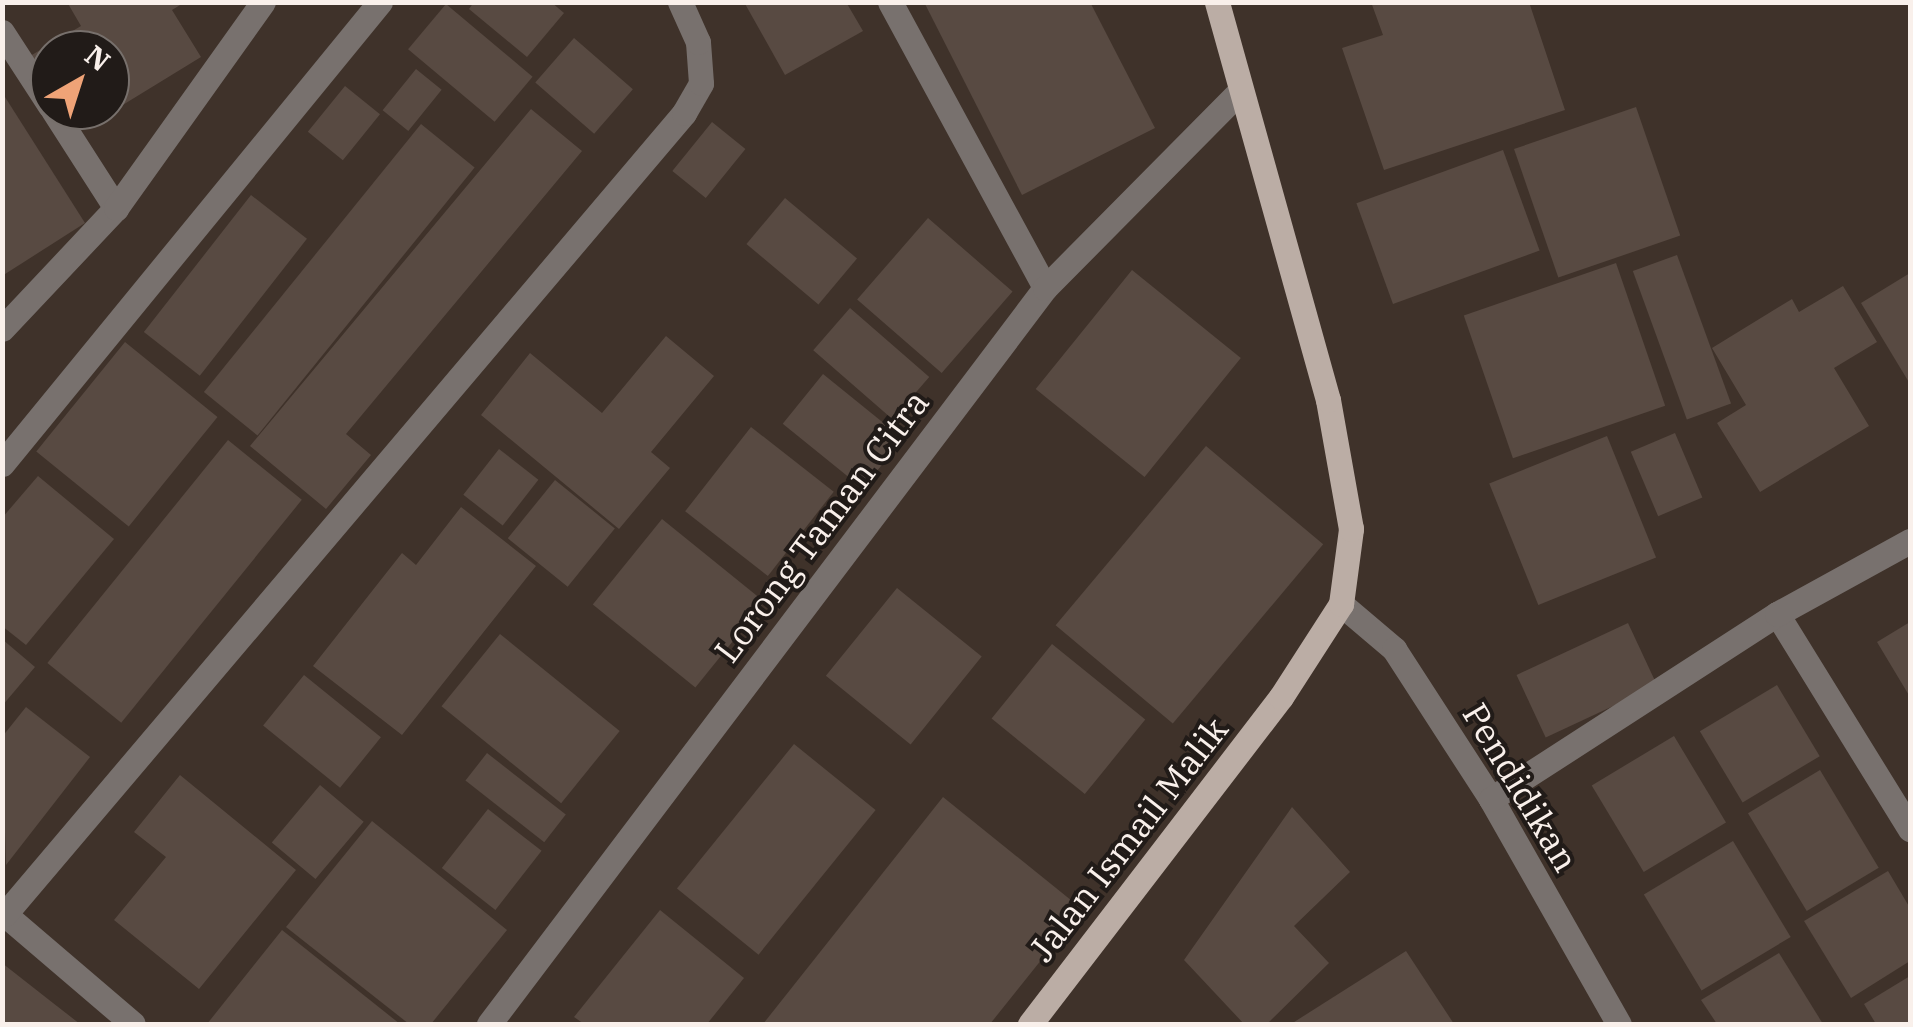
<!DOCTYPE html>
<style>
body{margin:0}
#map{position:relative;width:1913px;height:1027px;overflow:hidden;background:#3f322a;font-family:"IBM Plex Serif",serif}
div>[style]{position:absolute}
.building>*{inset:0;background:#584a42;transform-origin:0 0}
.minor>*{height:25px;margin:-12.5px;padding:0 12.5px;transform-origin:12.5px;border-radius:12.5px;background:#78716e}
.major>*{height:25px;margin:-12.5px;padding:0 12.5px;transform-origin:12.5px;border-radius:12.5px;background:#bbada5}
span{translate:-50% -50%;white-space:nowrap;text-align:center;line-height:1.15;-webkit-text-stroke:8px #211b18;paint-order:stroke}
.street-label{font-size:35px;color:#f9f0eb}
.frame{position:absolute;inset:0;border:5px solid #f9f0eb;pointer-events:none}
.north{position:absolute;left:30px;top:30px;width:100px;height:100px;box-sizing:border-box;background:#211b18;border:2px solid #77706c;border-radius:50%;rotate:39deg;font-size:28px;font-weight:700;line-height:40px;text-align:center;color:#f9f0eb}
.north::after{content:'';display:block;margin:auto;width:35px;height:45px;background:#efa377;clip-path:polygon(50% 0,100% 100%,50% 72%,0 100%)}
</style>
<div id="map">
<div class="building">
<div style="clip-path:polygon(67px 2px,185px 2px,172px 10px,201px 57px,77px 133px,62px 110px,110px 110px,110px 50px,50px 50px,50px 90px,30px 56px,81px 26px)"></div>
<div style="clip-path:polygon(474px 2px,551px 2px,564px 13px,527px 57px,469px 9px)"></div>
<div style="clip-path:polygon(744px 2px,846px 2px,863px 31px,785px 75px)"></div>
<div style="clip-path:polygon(924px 2px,1090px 2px,1155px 128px,1022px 195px)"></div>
<div style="clip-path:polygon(1371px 2px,1529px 2px,1565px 110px,1384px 170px,1342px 48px,1383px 35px)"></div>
<div style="left:446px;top:4px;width:113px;height:59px;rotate:40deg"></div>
<div style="left:574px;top:38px;width:78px;height:59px;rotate:41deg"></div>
<div style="left:416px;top:69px;width:33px;height:53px;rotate:39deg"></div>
<div style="left:345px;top:86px;width:45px;height:59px;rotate:39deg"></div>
<div style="clip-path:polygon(5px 97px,85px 223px,2px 276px,2px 99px)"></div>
<div style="left:1636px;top:107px;width:136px;height:129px;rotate:71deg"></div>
<div style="clip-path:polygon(531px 109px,582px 151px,346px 434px,371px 455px,326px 509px,250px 446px)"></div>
<div style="left:712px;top:122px;width:43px;height:63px;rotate:39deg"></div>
<div style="left:421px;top:124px;width:69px;height:345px;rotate:39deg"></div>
<div style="left:1503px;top:150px;width:107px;height:156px;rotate:70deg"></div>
<div style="left:251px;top:195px;width:71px;height:174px;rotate:38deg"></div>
<div style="left:785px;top:198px;width:94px;height:60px;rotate:40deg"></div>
<div style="left:928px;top:218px;width:112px;height:108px;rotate:41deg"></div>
<div style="left:1677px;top:255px;width:158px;height:47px;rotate:70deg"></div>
<div style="left:1616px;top:263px;width:151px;height:161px;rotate:71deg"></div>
<div style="left:1132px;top:270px;width:140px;height:153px;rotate:39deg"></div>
<div style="clip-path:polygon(1910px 273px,1910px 384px,1861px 303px)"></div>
<div style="clip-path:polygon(1843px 286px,1877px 342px,1834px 368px,1869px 426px,1760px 492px,1717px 423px,1746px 405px,1712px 348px,1792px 299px,1799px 312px)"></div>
<div style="left:850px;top:308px;width:105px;height:56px;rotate:41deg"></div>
<div style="clip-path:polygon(666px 336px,714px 376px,651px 452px,670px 468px,619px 529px,481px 415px,530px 353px,602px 413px)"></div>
<div style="left:125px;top:342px;width:119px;height:141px;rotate:39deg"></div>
<div style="left:823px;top:374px;width:103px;height:64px;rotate:39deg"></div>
<div style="left:751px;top:427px;width:105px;height:107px;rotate:38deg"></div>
<div style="left:1675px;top:433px;width:70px;height:48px;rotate:67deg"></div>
<div style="left:1607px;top:436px;width:131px;height:127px;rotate:68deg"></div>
<div style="left:228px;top:440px;width:95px;height:287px;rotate:39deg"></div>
<div style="left:1206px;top:446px;width:153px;height:234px;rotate:40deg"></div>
<div style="left:499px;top:449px;width:50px;height:58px;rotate:38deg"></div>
<div style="clip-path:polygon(38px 476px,114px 539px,26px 645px,2px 626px,2px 518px)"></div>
<div style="left:555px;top:480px;width:77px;height:75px;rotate:39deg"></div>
<div style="clip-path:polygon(461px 507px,536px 566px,402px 735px,313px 666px,402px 553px,416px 565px)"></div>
<div style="left:662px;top:519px;width:132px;height:110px;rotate:39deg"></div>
<div style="left:897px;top:588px;width:109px;height:113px;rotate:39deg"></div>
<div style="clip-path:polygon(1910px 622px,1910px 697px,1877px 642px)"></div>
<div style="left:1628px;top:623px;width:69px;height:123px;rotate:65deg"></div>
<div style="left:500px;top:634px;width:154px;height:93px;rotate:39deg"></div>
<div style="clip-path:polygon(2px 639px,35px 667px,2px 706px)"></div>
<div style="left:1052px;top:644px;width:120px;height:96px;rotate:39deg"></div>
<div style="left:304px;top:675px;width:99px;height:65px;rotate:39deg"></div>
<div style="left:1777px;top:685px;width:83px;height:90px;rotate:59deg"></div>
<div style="clip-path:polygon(26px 707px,90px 757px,6px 865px,2px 737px)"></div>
<div style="left:1674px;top:736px;width:101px;height:96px;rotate:59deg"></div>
<div style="left:794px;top:744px;width:105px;height:186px;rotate:39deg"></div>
<div style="left:487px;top:753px;width:100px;height:35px;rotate:38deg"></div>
<div style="left:1820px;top:770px;width:114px;height:84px;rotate:59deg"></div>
<div style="clip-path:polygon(180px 775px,296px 870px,199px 989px,114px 920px,166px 857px,134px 832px)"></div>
<div style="left:320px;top:785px;width:57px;height:75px;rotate:40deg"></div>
<div style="clip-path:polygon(943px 797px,1082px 909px,990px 1024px,763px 1024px)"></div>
<div style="clip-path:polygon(1292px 807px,1350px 872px,1294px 926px,1329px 963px,1267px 1024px,1244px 1024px,1184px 960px)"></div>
<div style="left:488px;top:809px;width:68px;height:75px;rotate:38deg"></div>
<div style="clip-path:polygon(372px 821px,507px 930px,431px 1024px,409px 1024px,286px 927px)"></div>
<div style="left:1733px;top:841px;width:112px;height:104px;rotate:59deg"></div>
<div style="clip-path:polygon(1888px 871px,1910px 908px,1910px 961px,1851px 998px,1804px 921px)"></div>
<div style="clip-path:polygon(660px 910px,744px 978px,707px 1024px,584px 1024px,574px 1017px)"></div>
<div style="clip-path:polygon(282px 930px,400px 1024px,207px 1024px)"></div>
<div style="clip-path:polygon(1406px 951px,1454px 1024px,1291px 1024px)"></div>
<div style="clip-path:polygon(1779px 953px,1823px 1024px,1717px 1024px,1701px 1000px)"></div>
<div style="clip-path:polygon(2px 963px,53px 1003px,80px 1024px,2px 1024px)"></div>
<div style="clip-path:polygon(1910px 976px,1910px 1024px,1876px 1024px,1864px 1004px)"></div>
</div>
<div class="minor">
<div style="left:890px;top:2px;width:325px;rotate:61.5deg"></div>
<div style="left:2px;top:32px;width:88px;rotate:57deg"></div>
<div style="left:53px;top:110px;width:117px;rotate:57.3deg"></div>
<div style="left:2px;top:329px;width:166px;rotate:-46.7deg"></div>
<div style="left:116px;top:208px;width:253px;rotate:-54.5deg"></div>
<div style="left:2px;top:464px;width:597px;rotate:-50.71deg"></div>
<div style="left:1341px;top:604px;width:70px;rotate:40.3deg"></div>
<div style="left:1394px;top:649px;width:179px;rotate:57.1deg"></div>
<div style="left:1491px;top:799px;width:259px;rotate:60.4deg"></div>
<div style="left:1777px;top:614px;width:253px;rotate:58.3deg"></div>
<div style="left:1491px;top:799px;width:341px;rotate:-32.9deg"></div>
<div style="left:1777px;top:614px;width:152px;rotate:-28.8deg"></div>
<div style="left:2px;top:912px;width:172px;rotate:40.5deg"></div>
<div style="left:5px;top:914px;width:1050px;rotate:-49.71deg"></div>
<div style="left:684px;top:113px;width:34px;rotate:-60deg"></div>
<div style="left:701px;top:83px;width:41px;rotate:-94.2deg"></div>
<div style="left:698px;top:42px;width:44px;rotate:-114.2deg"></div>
<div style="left:489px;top:1024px;width:922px;rotate:-52.93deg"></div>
<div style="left:1045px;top:288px;width:273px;rotate:-45.3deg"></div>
</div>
<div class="major">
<div style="left:1030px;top:1024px;width:412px;rotate:-52.5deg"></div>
<div style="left:1281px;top:697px;width:111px;rotate:-57.2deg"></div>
<div style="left:1341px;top:604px;width:76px;rotate:-82.4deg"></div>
<div style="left:1351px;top:529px;width:131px;rotate:-100.1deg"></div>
<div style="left:1328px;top:400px;width:413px;rotate:-105.6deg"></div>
</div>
<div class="street-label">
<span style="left:821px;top:526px;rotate:-53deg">Lorong Taman Citra</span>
<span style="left:1521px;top:787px;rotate:59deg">Pendidikan</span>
<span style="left:1128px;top:839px;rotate:-52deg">Jalan Ismail Malik</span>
</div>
<div class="frame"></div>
<div class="north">N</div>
</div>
